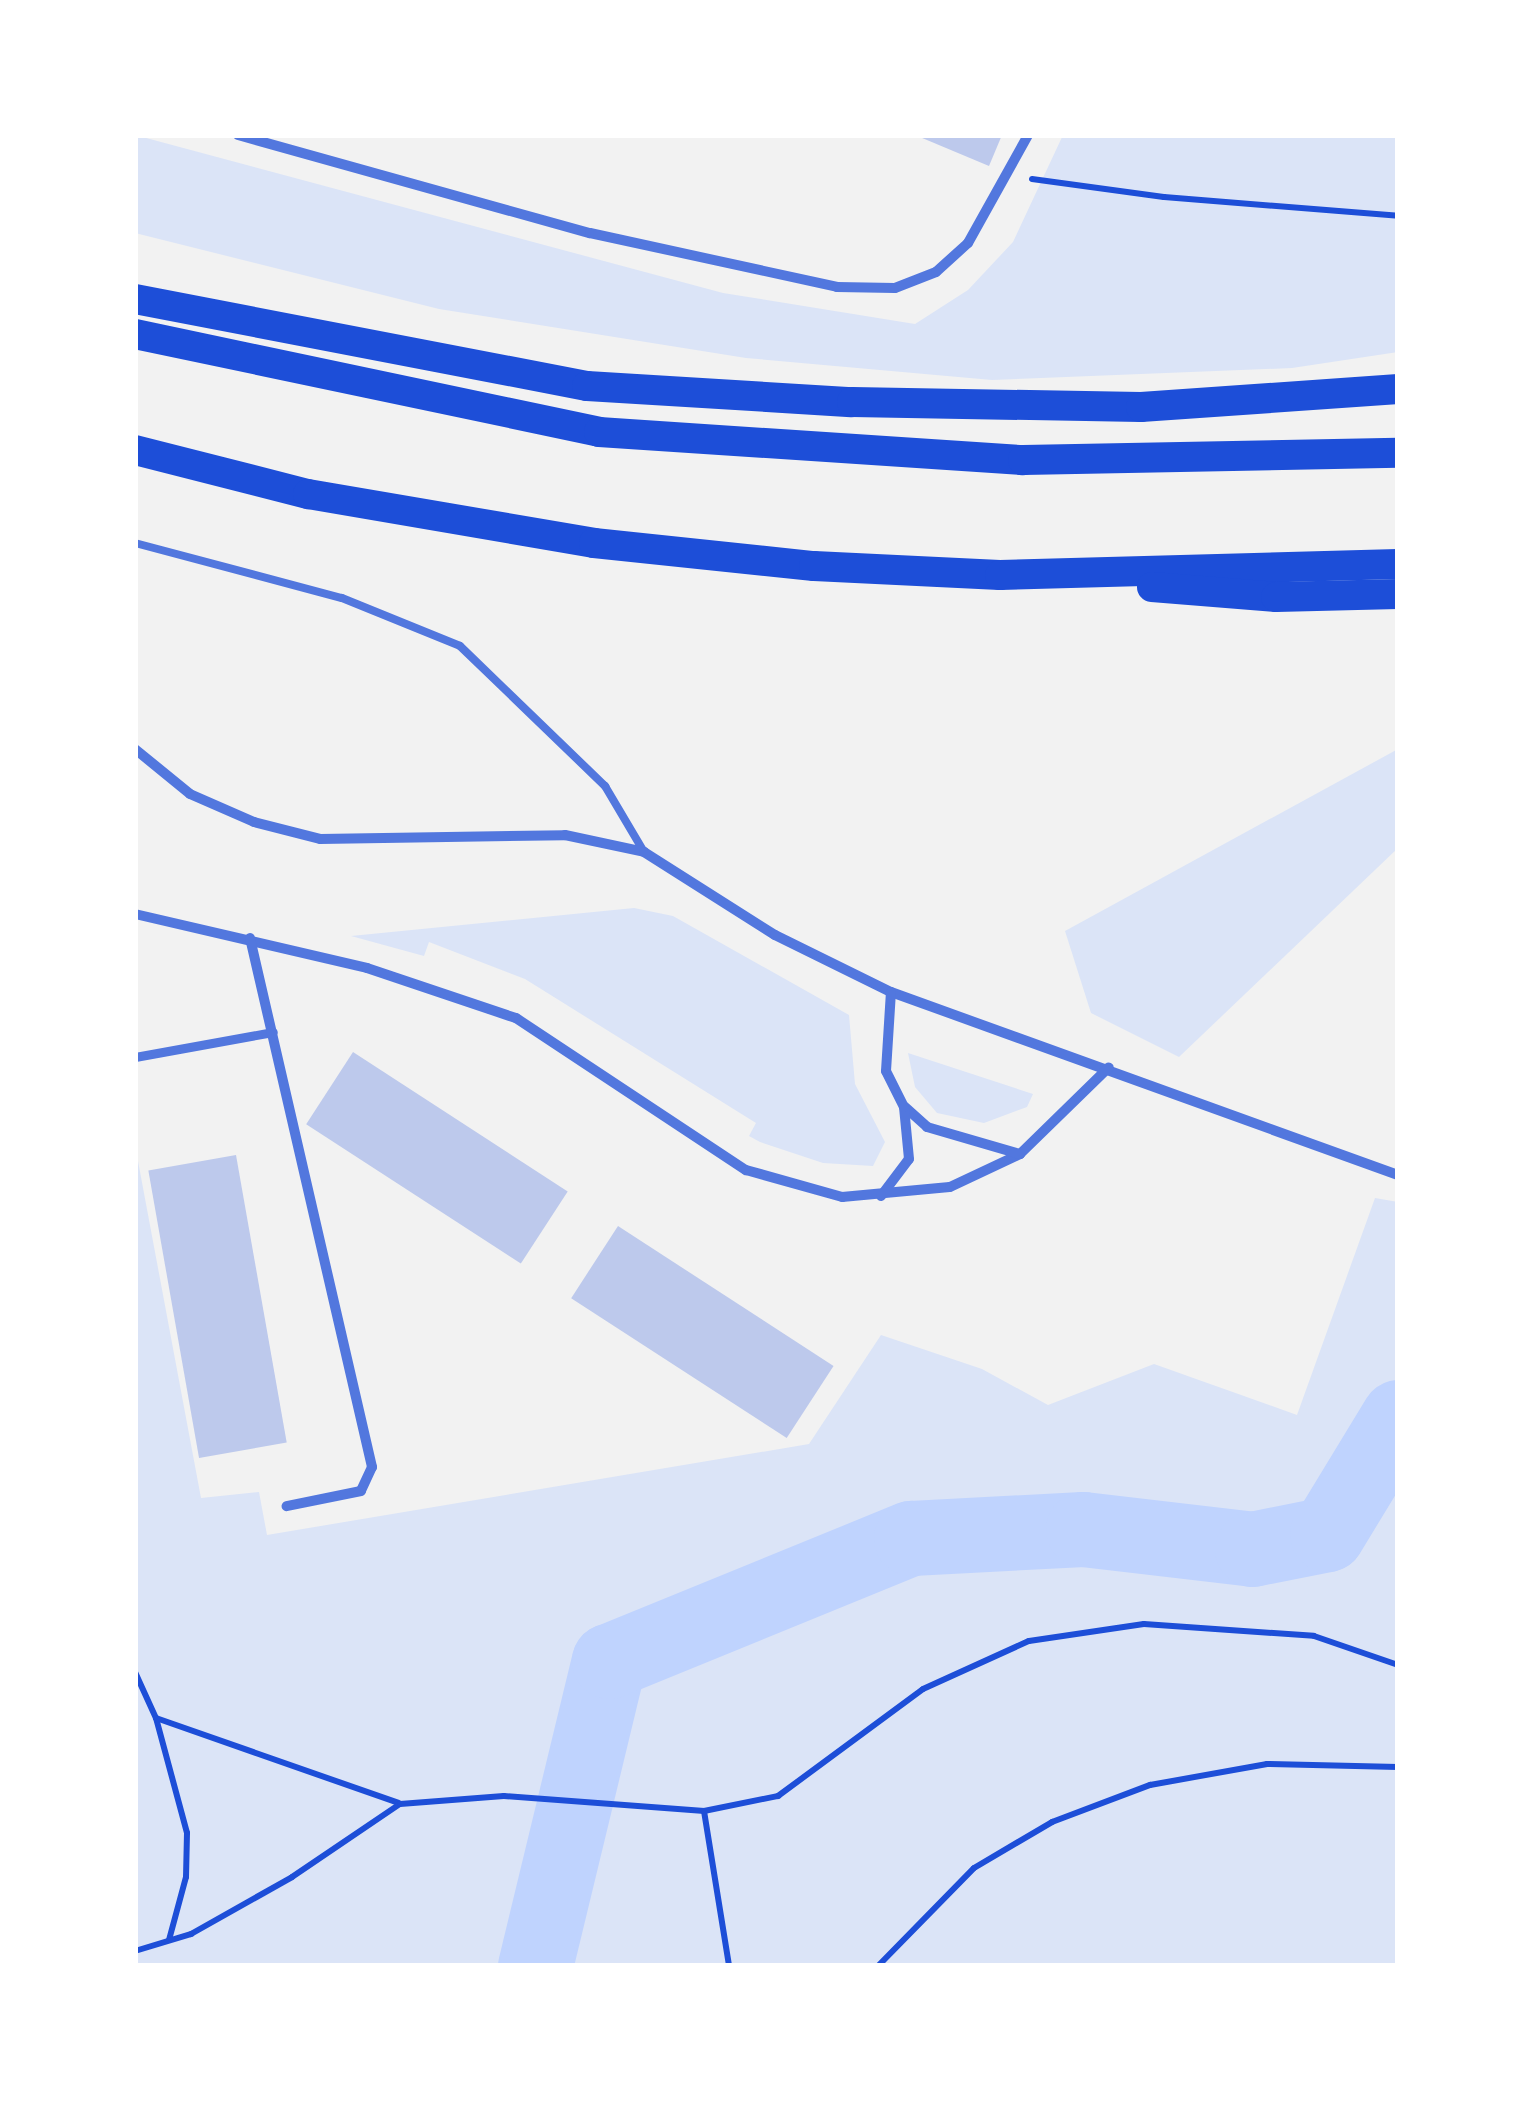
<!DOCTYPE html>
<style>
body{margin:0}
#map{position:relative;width:1533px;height:2101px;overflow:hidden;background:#f2f2f2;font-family:"PT Sans Narrow",sans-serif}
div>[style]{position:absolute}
.green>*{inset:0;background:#dbe4f7}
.river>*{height:75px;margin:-37.5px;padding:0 37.5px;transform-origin:37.5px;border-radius:37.5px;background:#bfd3fe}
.building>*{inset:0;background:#bdc9ec;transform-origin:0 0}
.path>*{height:6px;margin:-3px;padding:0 3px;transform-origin:3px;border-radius:3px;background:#1d4ed8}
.service>*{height:8px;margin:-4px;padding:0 4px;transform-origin:4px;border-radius:4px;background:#5277de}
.pedestrian>*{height:9px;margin:-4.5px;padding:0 4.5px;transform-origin:4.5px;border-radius:4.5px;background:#5277de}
.minor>*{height:10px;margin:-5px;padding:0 5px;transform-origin:5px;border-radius:5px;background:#5277de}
.motorway>*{height:30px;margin:-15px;padding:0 15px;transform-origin:15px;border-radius:15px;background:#1d4ed8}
span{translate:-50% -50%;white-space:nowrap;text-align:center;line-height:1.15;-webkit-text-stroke:10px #fff;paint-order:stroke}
.frame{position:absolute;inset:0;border:138px solid #fff;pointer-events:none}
</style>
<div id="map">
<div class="green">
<div style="clip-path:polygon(135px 135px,723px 293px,915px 324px,968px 290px,1013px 242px,1063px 135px,1398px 135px,1398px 352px,1292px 368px,992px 380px,746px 358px,439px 309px,135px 233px)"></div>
<div style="clip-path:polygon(1398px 749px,1398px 848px,1179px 1057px,1091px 1013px,1065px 931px)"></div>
<div style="clip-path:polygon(634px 908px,673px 916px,849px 1015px,855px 1084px,885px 1142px,873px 1166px,823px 1163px,760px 1142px,749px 1136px,756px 1123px,525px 979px,429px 942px,424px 956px,351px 936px)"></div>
<div style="clip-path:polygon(908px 1053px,1033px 1094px,1027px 1107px,984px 1123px,937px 1113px,915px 1087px)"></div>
<div style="clip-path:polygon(135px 1145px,201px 1498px,259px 1492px,267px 1535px,809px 1444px,881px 1335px,982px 1369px,1048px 1405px,1154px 1364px,1297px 1415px,1375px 1198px,1398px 1202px,1398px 1966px,135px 1966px)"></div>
</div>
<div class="river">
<div style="left:535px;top:1966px;width:314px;rotate:-76.4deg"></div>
<div style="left:609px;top:1661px;width:326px;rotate:-22.2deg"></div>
<div style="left:911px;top:1538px;width:172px;rotate:-3deg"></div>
<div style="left:1083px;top:1529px;width:170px;rotate:6.7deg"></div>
<div style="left:1252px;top:1549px;width:76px;rotate:-11.3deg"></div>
<div style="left:1327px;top:1534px;width:137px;rotate:-58.7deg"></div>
</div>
<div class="building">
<div style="clip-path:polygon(915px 135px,1002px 135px,989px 166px)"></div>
<div style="left:353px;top:1052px;width:256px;height:86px;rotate:33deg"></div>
<div style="left:236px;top:1155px;width:292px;height:89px;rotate:80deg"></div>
<div style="left:618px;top:1226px;width:257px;height:86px;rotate:33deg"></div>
</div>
<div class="path">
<div style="left:1032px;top:179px;width:133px;rotate:7.8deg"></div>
<div style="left:1164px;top:197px;width:235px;rotate:4.6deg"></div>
<div style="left:135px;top:1672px;width:51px;rotate:65.5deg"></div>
<div style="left:156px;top:1718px;width:119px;rotate:74.9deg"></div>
<div style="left:187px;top:1833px;width:44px;rotate:91.3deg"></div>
<div style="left:186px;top:1877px;width:65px;rotate:105.1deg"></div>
<div style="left:156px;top:1718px;width:257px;rotate:19.3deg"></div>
<div style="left:704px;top:1811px;width:157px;rotate:80.8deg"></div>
<div style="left:135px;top:1951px;width:59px;rotate:-16.9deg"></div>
<div style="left:191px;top:1934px;width:116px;rotate:-29.4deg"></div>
<div style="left:292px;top:1877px;width:130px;rotate:-34.1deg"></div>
<div style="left:400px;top:1804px;width:104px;rotate:-4.4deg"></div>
<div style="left:504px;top:1796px;width:201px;rotate:4.3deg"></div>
<div style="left:704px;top:1811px;width:76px;rotate:-11.5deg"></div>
<div style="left:778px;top:1796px;width:180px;rotate:-36.4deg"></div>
<div style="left:923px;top:1689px;width:116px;rotate:-24.4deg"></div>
<div style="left:1029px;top:1641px;width:116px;rotate:-8.4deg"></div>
<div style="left:1144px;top:1624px;width:170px;rotate:4deg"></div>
<div style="left:1314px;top:1636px;width:89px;rotate:19deg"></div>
<div style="left:878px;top:1966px;width:137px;rotate:-45.6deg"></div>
<div style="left:974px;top:1868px;width:91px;rotate:-30.5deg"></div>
<div style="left:1052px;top:1822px;width:105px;rotate:-20.7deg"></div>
<div style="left:1150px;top:1785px;width:119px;rotate:-10.2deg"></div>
<div style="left:1267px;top:1764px;width:131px;rotate:1.3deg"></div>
</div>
<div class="service">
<div style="left:135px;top:543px;width:214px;rotate:14.9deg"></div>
<div style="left:342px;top:598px;width:127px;rotate:22.1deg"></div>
<div style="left:460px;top:646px;width:202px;rotate:44deg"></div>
<div style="left:605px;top:786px;width:77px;rotate:59.4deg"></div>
</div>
<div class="pedestrian">
<div style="left:135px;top:1057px;width:140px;rotate:-10.3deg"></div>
</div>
<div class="minor">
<div style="left:238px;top:135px;width:365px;rotate:15.6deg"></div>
<div style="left:590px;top:233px;width:253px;rotate:12.3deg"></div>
<div style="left:837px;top:287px;width:58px;rotate:1deg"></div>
<div style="left:895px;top:288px;width:44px;rotate:-21.3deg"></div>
<div style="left:936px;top:272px;width:43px;rotate:-42.2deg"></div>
<div style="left:968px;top:243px;width:124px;rotate:-60.9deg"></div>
<div style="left:135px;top:749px;width:71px;rotate:39.3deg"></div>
<div style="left:190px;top:794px;width:70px;rotate:23.6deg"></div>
<div style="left:254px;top:822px;width:68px;rotate:14.4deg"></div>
<div style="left:320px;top:839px;width:245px;rotate:-0.9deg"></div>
<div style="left:565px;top:835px;width:81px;rotate:12.1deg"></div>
<div style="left:644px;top:852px;width:155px;rotate:32.4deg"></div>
<div style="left:775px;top:935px;width:129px;rotate:26.2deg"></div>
<div style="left:891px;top:992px;width:539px;rotate:19.85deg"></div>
<div style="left:135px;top:914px;width:238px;rotate:13.1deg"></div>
<div style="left:367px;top:968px;width:157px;rotate:18.6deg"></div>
<div style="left:516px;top:1018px;width:276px;rotate:33.5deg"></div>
<div style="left:746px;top:1170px;width:100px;rotate:15.7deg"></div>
<div style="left:842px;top:1197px;width:108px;rotate:-5.3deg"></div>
<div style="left:950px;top:1187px;width:77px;rotate:-25.2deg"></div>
<div style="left:1020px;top:1154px;width:124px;rotate:-44.3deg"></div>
<div style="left:250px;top:938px;width:543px;rotate:77.01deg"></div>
<div style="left:372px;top:1467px;width:26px;rotate:115deg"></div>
<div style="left:361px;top:1491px;width:76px;rotate:168.5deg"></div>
<div style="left:905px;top:1107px;width:30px;rotate:42deg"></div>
<div style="left:927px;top:1127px;width:97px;rotate:16.2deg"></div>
<div style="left:881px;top:1196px;width:46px;rotate:-52.9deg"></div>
<div style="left:909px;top:1159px;width:52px;rotate:-95.5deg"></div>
<div style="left:904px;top:1107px;width:40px;rotate:-116.6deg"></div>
<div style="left:886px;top:1071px;width:79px;rotate:-86.4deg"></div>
</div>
<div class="motorway">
<div style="left:135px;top:299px;width:460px;rotate:10.9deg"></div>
<div style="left:587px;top:386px;width:265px;rotate:3.5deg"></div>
<div style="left:852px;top:402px;width:289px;rotate:1deg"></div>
<div style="left:1141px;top:407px;width:258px;rotate:-4deg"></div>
<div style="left:135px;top:334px;width:474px;rotate:11.9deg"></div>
<div style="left:599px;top:432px;width:425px;rotate:3.8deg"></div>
<div style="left:1023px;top:460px;width:375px;rotate:-1.1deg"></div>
<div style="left:135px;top:450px;width:179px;rotate:14.3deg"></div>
<div style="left:308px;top:494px;width:290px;rotate:9.7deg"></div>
<div style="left:594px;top:543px;width:221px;rotate:6deg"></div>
<div style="left:814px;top:566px;width:186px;rotate:2.8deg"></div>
<div style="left:1000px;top:575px;width:398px;rotate:-1.6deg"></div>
<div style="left:1152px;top:587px;width:124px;rotate:4.6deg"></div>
<div style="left:1276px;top:597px;width:122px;rotate:-1.4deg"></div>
</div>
<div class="frame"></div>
</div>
